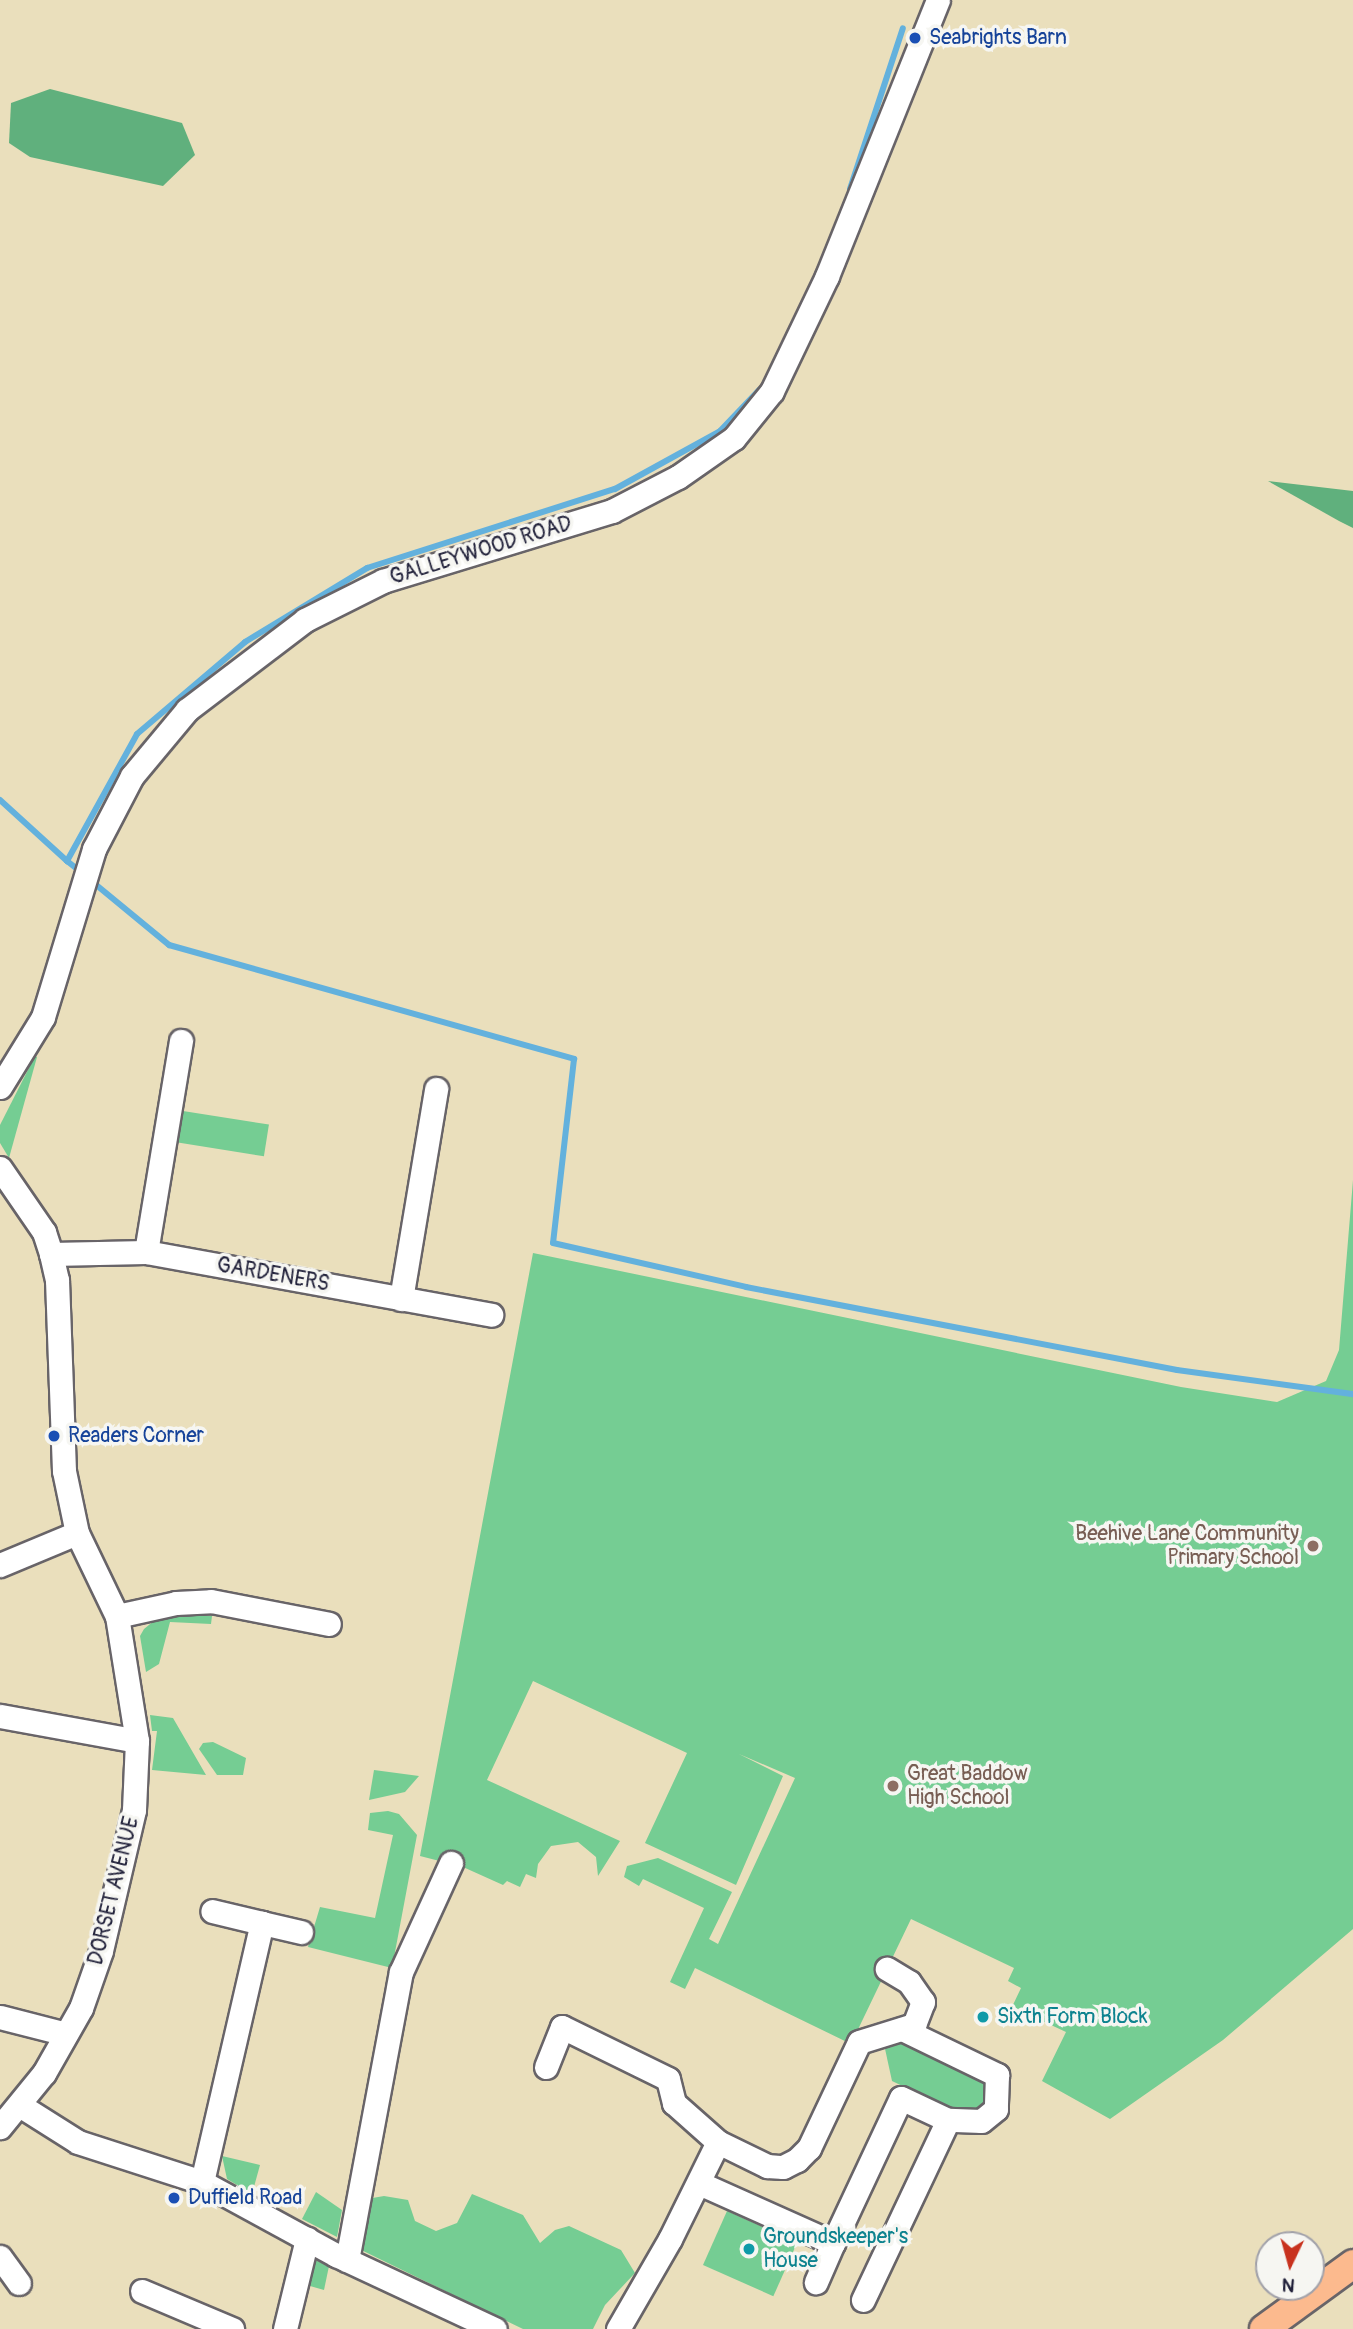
<!DOCTYPE html>
<style>
body{margin:0}
#map{position:relative;width:1353px;height:2329px;overflow:hidden;background:#eadfbc;font-family:Pangolin,sans-serif}
div>[style]{position:absolute}
.green>*{inset:0;background:#75cd93;transform-origin:0 0}
.forest>*{inset:0;background:#60b07d}
.stream>*{height:6px;margin:-3px;padding:0 3px;transform-origin:3px;border-radius:3px;background:#63b1dd}
.roads{filter:drop-shadow(2px 0 #686468) drop-shadow(-2px 0 #686468) drop-shadow(0 2px #686468) drop-shadow(0 -2px #686468)}
.minor>*{height:23px;margin:-11.5px;padding:0 11.5px;transform-origin:11.5px;border-radius:11.5px;background:#fff}
.major>*{height:28px;margin:-14px;padding:0 14px;transform-origin:14px;border-radius:14px;background:#fcba8e}
.dots>*{width:19px;height:19px;translate:-50% -50%;box-sizing:border-box;border:4px solid #f6f6f2;border-radius:50%}
span{translate:-50% -50%;white-space:nowrap;text-align:center;line-height:1.15;-webkit-text-stroke:7px #f6f6f2;paint-order:stroke}
.transit-label{font-size:21px;color:#164399}
.left{translate:0 -50%;text-align:left}
.street-label{font-size:21px;color:#22223b}
.education-label{font-size:21px;color:#785e54}
.right{translate:-100% -50%;text-align:right}
.culture-label{font-size:21px;color:#0d838f}
.north{position:absolute;left:1255px;top:2231px;width:70px;height:70px;box-sizing:border-box;background:#f6f6f2;border:2px solid #a1a1a9;border-radius:50%;rotate:185deg;font-size:19px;font-weight:700;line-height:28px;text-align:center;color:#22223b}
.north::after{content:'';display:block;margin:auto;width:24px;height:32px;background:#c8321e;clip-path:polygon(50% 0,100% 100%,50% 72%,0 100%)}
</style>
<div id="map">
<div class="green">
<div style="clip-path:polygon(35px 1056px,37px 1057px,9px 1158px,0 1143px,0 1125px)"></div>
<div style="left:183px;top:1111px;width:87px;height:32px;rotate:9deg"></div>
<div style="clip-path:polygon(1353px 1180px,1353px 1929px,1223px 2040px,1110px 2119px,1042px 2081px,1066px 2032px,1012px 2007px,1021px 1988px,1008px 1981px,1014px 1968px,911px 1919px,851px 2044px,695px 1968px,685px 1989px,670px 1982px,704px 1908px,643px 1879px,639px 1886px,624px 1877px,627px 1866px,658px 1858px,732px 1892px,709px 1939px,718px 1944px,795px 1778px,739px 1754px,783px 1776px,736px 1885px,645px 1843px,687px 1753px,533px 1681px,487px 1780px,620px 1841px,598px 1876px,596px 1857px,578px 1842px,551px 1846px,538px 1864px,536px 1878px,526px 1874px,520px 1887px,507px 1881px,503px 1885px,463px 1867px,420px 1856px,533px 1253px,1181px 1387px,1277px 1402px,1326px 1381px,1339px 1350px)"></div>
<div style="clip-path:polygon(179px 1614px,212px 1616px,211px 1624px,170px 1622px,159px 1664px,146px 1672px,140px 1636px,144px 1629px,155px 1620px)"></div>
<div style="clip-path:polygon(150px 1715px,173px 1718px,206px 1775px,152px 1770px,157px 1731px,152px 1731px)"></div>
<div style="clip-path:polygon(213px 1742px,246px 1758px,243px 1775px,217px 1775px,199px 1749px,203px 1743px)"></div>
<div style="clip-path:polygon(374px 1770px,419px 1776px,405px 1792px,369px 1800px)"></div>
<div style="clip-path:polygon(388px 1811px,399px 1814px,417px 1835px,392px 1968px,308px 1947px,320px 1907px,375px 1918px,393px 1835px,368px 1830px,370px 1813px)"></div>
<div style="clip-path:polygon(902px 2029px,989px 2071px,986px 2111px,967px 2117px,892px 2081px,882px 2035px)"></div>
<div style="clip-path:polygon(222px 2156px,260px 2165px,252px 2194px,227px 2179px)"></div>
<div style="clip-path:polygon(316px 2192px,342px 2210px,337px 2237px,302px 2219px)"></div>
<div style="clip-path:polygon(472px 2194px,523px 2215px,540px 2243px,555px 2230px,569px 2226px,621px 2250px,635px 2273px,605px 2305px,593px 2329px,523px 2329px,351px 2245px,361px 2200px,384px 2196px,408px 2200px,415px 2221px,436px 2231px,457px 2223px)"></div>
<div style="left:727px;top:2211px;width:77px;height:59px;rotate:24deg"></div>
<div style="clip-path:polygon(310px 2258px,329px 2266px,324px 2290px,303px 2284px)"></div>
</div>
<div class="forest">
<div style="clip-path:polygon(50px 89px,182px 123px,195px 155px,163px 186px,30px 157px,9px 143px,11px 103px)"></div>
<div style="clip-path:polygon(1268px 481px,1353px 491px,1353px 528px,1339px 521px)"></div>
</div>
<div class="stream">
<div style="left:850px;top:189px;width:169px;rotate:-71.8deg"></div>
<div style="left:0;top:800px;width:91px;rotate:42.3deg"></div>
<div style="left:67px;top:861px;width:145px;rotate:-61.1deg"></div>
<div style="left:137px;top:734px;width:142px;rotate:-40.4deg"></div>
<div style="left:245px;top:642px;width:143px;rotate:-31.2deg"></div>
<div style="left:367px;top:568px;width:260px;rotate:-17.7deg"></div>
<div style="left:615px;top:489px;width:120px;rotate:-28.9deg"></div>
<div style="left:720px;top:431px;width:57px;rotate:-46.4deg"></div>
<div style="left:67px;top:861px;width:18px;rotate:38deg"></div>
<div style="left:89px;top:879px;width:104px;rotate:39.5deg"></div>
<div style="left:169px;top:945px;width:421px;rotate:15.7deg"></div>
<div style="left:574px;top:1059px;width:185px;rotate:96.5deg"></div>
<div style="left:553px;top:1243px;width:198px;rotate:12.8deg"></div>
<div style="left:746px;top:1287px;width:439px;rotate:10.9deg"></div>
<div style="left:1177px;top:1370px;width:178px;rotate:7.8deg"></div>
</div>
<div class="roads">
<div class="minor">
<div style="left:0;top:1087px;width:82px;rotate:-58.4deg"></div>
<div style="left:43px;top:1017px;width:176px;rotate:-73.1deg"></div>
<div style="left:94px;top:849px;width:82px;rotate:-62.5deg"></div>
<div style="left:132px;top:776px;width:86px;rotate:-50.2deg"></div>
<div style="left:187px;top:710px;width:148px;rotate:-37.3deg"></div>
<div style="left:305px;top:620px;width:87px;rotate:-26.6deg"></div>
<div style="left:383px;top:581px;width:239px;rotate:-17deg"></div>
<div style="left:612px;top:511px;width:74px;rotate:-27.3deg"></div>
<div style="left:678px;top:477px;width:68px;rotate:-34.9deg"></div>
<div style="left:734px;top:438px;width:60px;rotate:-51deg"></div>
<div style="left:772px;top:391px;width:127px;rotate:-64.4deg"></div>
<div style="left:827px;top:276px;width:297px;rotate:-68.1deg"></div>
<div style="left:0;top:1168px;width:78px;rotate:55.5deg"></div>
<div style="left:44px;top:1232px;width:23px;rotate:72deg"></div>
<div style="left:51px;top:1254px;width:27px;rotate:77deg"></div>
<div style="left:57px;top:1280px;width:191px;rotate:87.9deg"></div>
<div style="left:64px;top:1471px;width:63px;rotate:78.2deg"></div>
<div style="left:77px;top:1533px;width:92px;rotate:64.3deg"></div>
<div style="left:117px;top:1616px;width:127px;rotate:80.9deg"></div>
<div style="left:137px;top:1741px;width:69px;rotate:92.5deg"></div>
<div style="left:134px;top:1810px;width:145px;rotate:103.2deg"></div>
<div style="left:101px;top:1951px;width:60px;rotate:109.3deg"></div>
<div style="left:81px;top:2008px;width:75px;rotate:119.6deg"></div>
<div style="left:44px;top:2073px;width:70px;rotate:129.2deg"></div>
<div style="left:146px;top:1252px;width:214px;rotate:-80.6deg"></div>
<div style="left:51px;top:1254px;width:95px;rotate:-1.2deg"></div>
<div style="left:146px;top:1252px;width:351px;rotate:10.3deg"></div>
<div style="left:401px;top:1299px;width:213px;rotate:-80.5deg"></div>
<div style="left:0;top:1565px;width:83px;rotate:-22.6deg"></div>
<div style="left:117px;top:1616px;width:60px;rotate:-12.4deg"></div>
<div style="left:176px;top:1603px;width:35px;rotate:-3deg"></div>
<div style="left:211px;top:1601px;width:120px;rotate:11deg"></div>
<div style="left:0;top:1716px;width:139px;rotate:10.3deg"></div>
<div style="left:262px;top:1923px;width:40px;rotate:13deg"></div>
<div style="left:0;top:2017px;width:68px;rotate:14.4deg"></div>
<div style="left:902px;top:2029px;width:106px;rotate:25.8deg"></div>
<div style="left:997px;top:2075px;width:34px;rotate:92deg"></div>
<div style="left:996px;top:2109px;width:19px;rotate:141deg"></div>
<div style="left:981px;top:2121px;width:33px;rotate:-178deg"></div>
<div style="left:546px;top:2067px;width:43px;rotate:-68.2deg"></div>
<div style="left:562px;top:2027px;width:118px;rotate:26.1deg"></div>
<div style="left:668px;top:2079px;width:25px;rotate:76deg"></div>
<div style="left:674px;top:2103px;width:59px;rotate:41.6deg"></div>
<div style="left:21px;top:2106px;width:67px;rotate:32.3deg"></div>
<div style="left:78px;top:2142px;width:130px;rotate:17.9deg"></div>
<div style="left:202px;top:2182px;width:153px;rotate:28.6deg"></div>
<div style="left:336px;top:2255px;width:175px;rotate:25deg"></div>
<div style="left:202px;top:2182px;width:266px;rotate:-77deg"></div>
<div style="left:262px;top:1923px;width:51px;rotate:-166.5deg"></div>
<div style="left:699px;top:2183px;width:147px;rotate:24.1deg"></div>
<div style="left:833px;top:2243px;width:43px;rotate:113.6deg"></div>
<div style="left:833px;top:2243px;width:160px;rotate:-64.9deg"></div>
<div style="left:901px;top:2098px;width:52px;rotate:25.1deg"></div>
<div style="left:948px;top:2120px;width:199px;rotate:115.3deg"></div>
<div style="left:0;top:2257px;width:32px;rotate:54deg"></div>
<div style="left:347px;top:2260px;width:293px;rotate:-79.4deg"></div>
<div style="left:401px;top:1972px;width:120px;rotate:-65.4deg"></div>
<div style="left:142px;top:2291px;width:98px;rotate:22.9deg"></div>
<div style="left:285px;top:2329px;width:93px;rotate:-76.3deg"></div>
<div style="left:618px;top:2329px;width:104px;rotate:-60deg"></div>
<div style="left:670px;top:2239px;width:108px;rotate:-63.7deg"></div>
<div style="left:718px;top:2142px;width:55px;rotate:26.1deg"></div>
<div style="left:767px;top:2166px;width:16px;rotate:4deg"></div>
<div style="left:783px;top:2167px;width:16px;rotate:-27deg"></div>
<div style="left:797px;top:2160px;width:17px;rotate:-45deg"></div>
<div style="left:809px;top:2148px;width:117px;rotate:-64.7deg"></div>
<div style="left:859px;top:2042px;width:58px;rotate:-17.2deg"></div>
<div style="left:914px;top:2025px;width:25px;rotate:-69deg"></div>
<div style="left:923px;top:2002px;width:24px;rotate:-125deg"></div>
<div style="left:909px;top:1982px;width:26px;rotate:-149deg"></div>
</div>
<div class="major">
<div style="left:1264px;top:2329px;width:110px;rotate:-36.1deg"></div>
</div>
</div>
<div class="dots">
<div style="left:915px;top:38px;background:#1a4fb4"></div>
<div style="left:54px;top:1436px;background:#1a4fb4"></div>
<div style="left:1313px;top:1546px;background:#8d6e63"></div>
<div style="left:893px;top:1786px;background:#8d6e63"></div>
<div style="left:983px;top:2017px;background:#0f9aa8"></div>
<div style="left:174px;top:2198px;background:#1a4fb4"></div>
<div style="left:749px;top:2249px;background:#0f9aa8"></div>
</div>
<div class="transit-label">
<span class="left" style="left:929px;top:38px">Seabrights Barn</span>
<span class="left" style="left:68px;top:1436px">Readers Corner</span>
<span class="left" style="left:188px;top:2198px">Duffield Road</span>
</div>
<div class="street-label">
<span style="left:481px;top:551px;rotate:-17deg">GALLEYWOOD ROAD</span>
<span style="left:273px;top:1275px;rotate:10deg">GARDENERS</span>
<span style="left:114px;top:1891px;rotate:-76deg">DORSET AVENUE</span>
</div>
<div class="education-label">
<span class="right" style="left:1299px;top:1546px">Beehive Lane Community<br>Primary School</span>
<span class="left" style="left:907px;top:1786px">Great Baddow<br>High School</span>
</div>
<div class="culture-label">
<span class="left" style="left:997px;top:2017px">Sixth Form Block</span>
<span class="left" style="left:763px;top:2249px">Groundskeeper's<br>House</span>
</div>
<div class="north">N</div>
</div>
